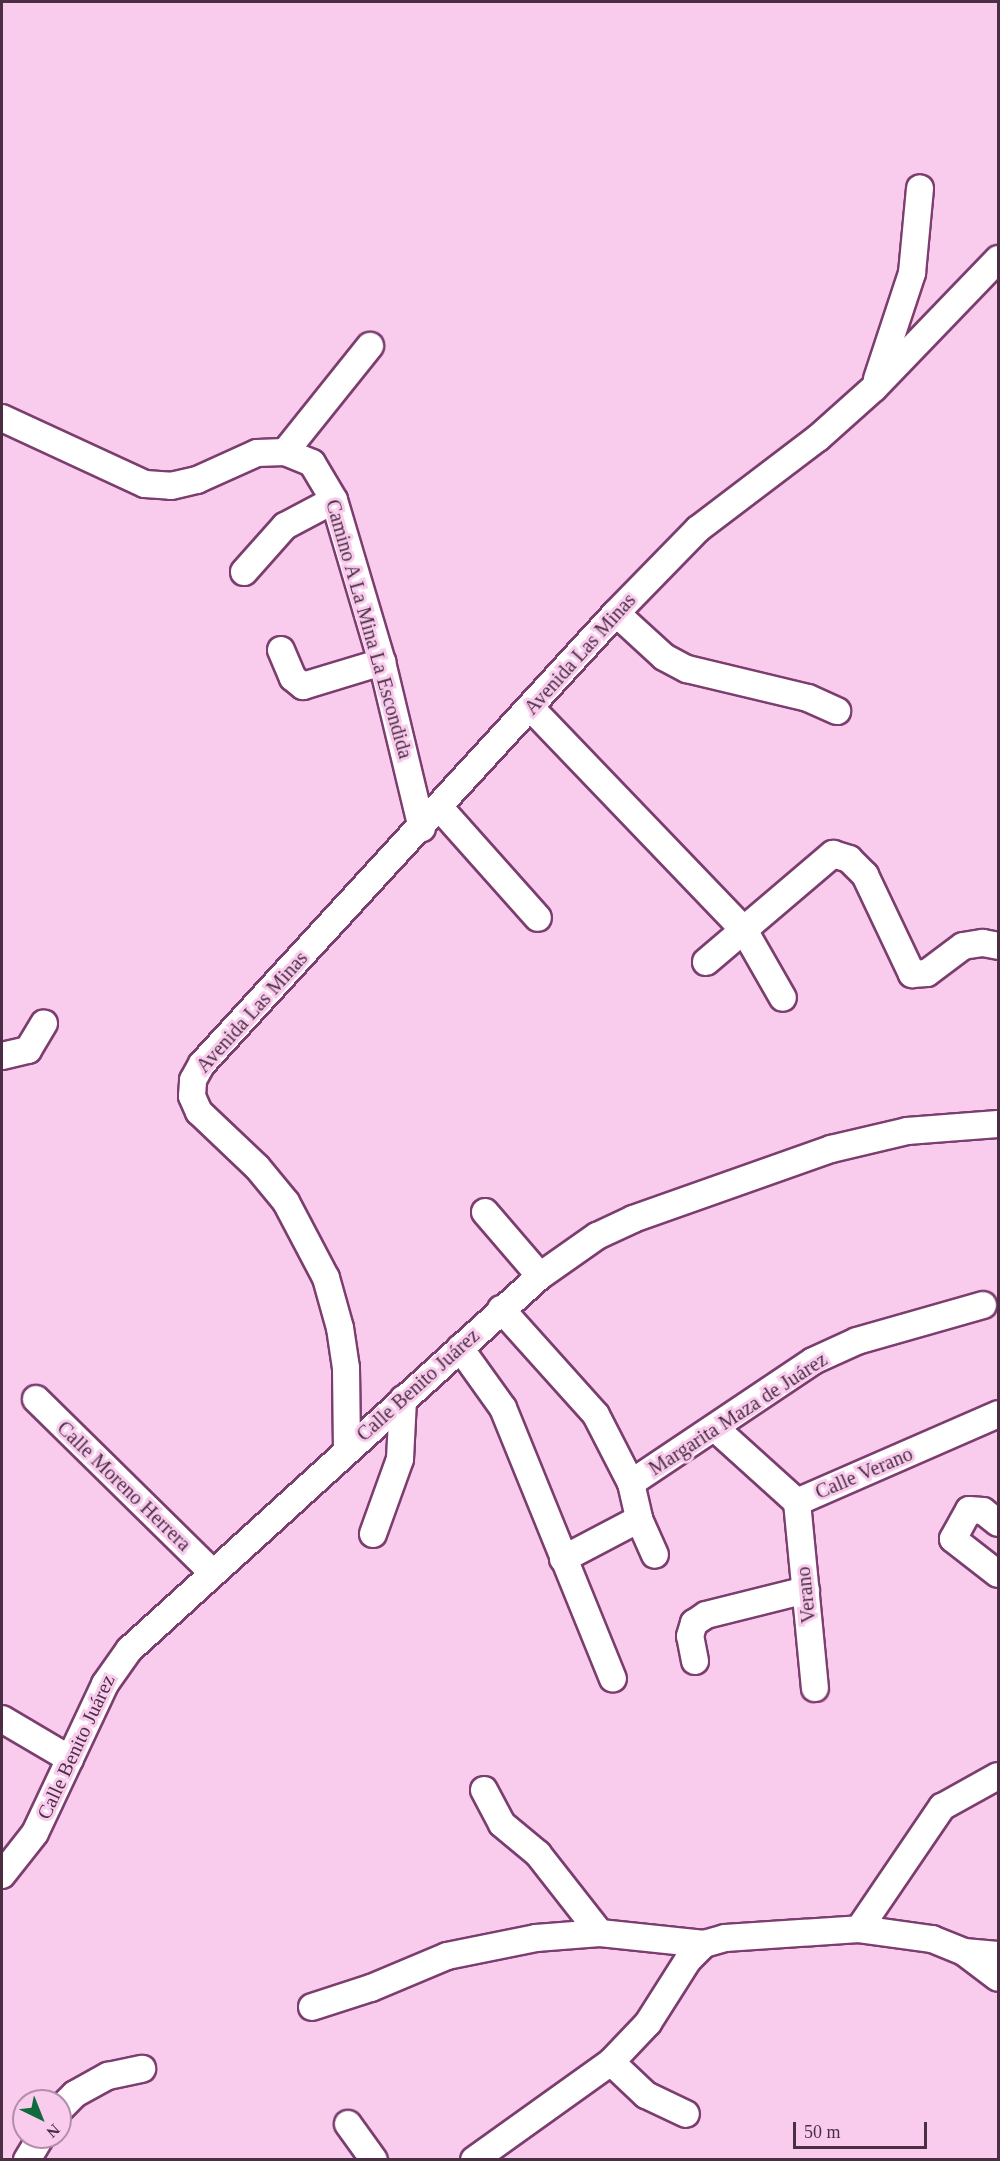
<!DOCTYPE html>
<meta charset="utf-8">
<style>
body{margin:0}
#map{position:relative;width:1000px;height:2161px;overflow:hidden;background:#f9cced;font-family:"Times New Roman",serif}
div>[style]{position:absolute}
.roads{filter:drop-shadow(2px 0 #7c3d6f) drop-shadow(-2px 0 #7c3d6f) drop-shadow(0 2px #7c3d6f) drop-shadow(0 -2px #7c3d6f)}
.minor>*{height:26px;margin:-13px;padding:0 13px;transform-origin:13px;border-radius:13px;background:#fff}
span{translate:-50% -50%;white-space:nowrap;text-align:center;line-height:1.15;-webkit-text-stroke:6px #f9cced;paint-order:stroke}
.street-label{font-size:20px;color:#4b2e44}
.frame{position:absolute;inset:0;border:3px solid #4b2e44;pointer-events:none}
.north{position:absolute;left:12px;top:2089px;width:60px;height:60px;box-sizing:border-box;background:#f9cced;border:2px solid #b38da9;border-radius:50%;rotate:137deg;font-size:16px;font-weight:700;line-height:24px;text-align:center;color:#4b2e44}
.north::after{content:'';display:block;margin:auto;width:21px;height:27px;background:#0f6b3e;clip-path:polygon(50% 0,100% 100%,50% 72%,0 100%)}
.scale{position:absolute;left:793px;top:2122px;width:134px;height:27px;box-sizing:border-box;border:3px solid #4b2e44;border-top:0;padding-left:8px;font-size:18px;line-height:21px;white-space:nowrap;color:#4b2e44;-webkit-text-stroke:4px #f9cced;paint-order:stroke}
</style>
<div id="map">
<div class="roads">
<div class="minor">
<div style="left:877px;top:379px;width:112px;rotate:-71.7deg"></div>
<div style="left:912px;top:273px;width:85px;rotate:-84.6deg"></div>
<div style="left:2px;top:418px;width:157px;rotate:24.8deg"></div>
<div style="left:145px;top:484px;width:26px;rotate:4deg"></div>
<div style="left:171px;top:486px;width:27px;rotate:-13deg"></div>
<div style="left:197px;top:480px;width:66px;rotate:-24.2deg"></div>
<div style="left:257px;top:453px;width:28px;rotate:-2deg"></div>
<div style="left:285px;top:452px;width:29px;rotate:22deg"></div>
<div style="left:312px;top:463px;width:43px;rotate:59.3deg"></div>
<div style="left:334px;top:500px;width:169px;rotate:73.5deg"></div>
<div style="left:382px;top:662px;width:171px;rotate:76.5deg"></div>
<div style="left:285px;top:452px;width:136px;rotate:-51.3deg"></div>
<div style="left:244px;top:572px;width:62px;rotate:-48.3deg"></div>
<div style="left:285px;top:526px;width:55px;rotate:-28deg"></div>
<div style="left:616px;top:613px;width:65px;rotate:42.5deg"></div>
<div style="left:664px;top:657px;width:26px;rotate:28deg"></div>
<div style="left:687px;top:669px;width:124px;rotate:13.5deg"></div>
<div style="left:808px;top:698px;width:32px;rotate:24deg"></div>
<div style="left:281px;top:650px;width:30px;rotate:67deg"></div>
<div style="left:293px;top:678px;width:13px;rotate:39deg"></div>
<div style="left:303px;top:686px;width:83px;rotate:-16.9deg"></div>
<div style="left:531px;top:708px;width:308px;rotate:46.2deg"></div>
<div style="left:744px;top:930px;width:78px;rotate:60.2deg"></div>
<div style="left:440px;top:808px;width:147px;rotate:48.3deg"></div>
<div style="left:706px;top:962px;width:167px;rotate:-40.4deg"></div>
<div style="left:833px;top:854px;width:17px;rotate:17deg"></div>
<div style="left:849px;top:859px;width:23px;rotate:45deg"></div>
<div style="left:865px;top:875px;width:110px;rotate:64.6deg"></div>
<div style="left:912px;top:974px;width:15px;rotate:-4deg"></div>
<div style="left:927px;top:973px;width:45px;rotate:-36.9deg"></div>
<div style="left:963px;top:946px;width:20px;rotate:-9deg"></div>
<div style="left:983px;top:943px;width:15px;rotate:11deg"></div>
<div style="left:2px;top:1056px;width:27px;rotate:-13deg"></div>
<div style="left:28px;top:1050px;width:31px;rotate:-59deg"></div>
<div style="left:485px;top:1212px;width:84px;rotate:49.3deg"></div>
<div style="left:501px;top:1309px;width:142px;rotate:48.1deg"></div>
<div style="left:596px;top:1415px;width:76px;rotate:62.8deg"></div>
<div style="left:631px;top:1483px;width:37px;rotate:77deg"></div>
<div style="left:639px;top:1519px;width:39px;rotate:66deg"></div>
<div style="left:460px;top:1348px;width:74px;rotate:54.4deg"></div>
<div style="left:503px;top:1408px;width:292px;rotate:67.9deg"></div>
<div style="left:36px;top:1399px;width:248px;rotate:44.5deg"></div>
<div style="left:715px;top:1428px;width:110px;rotate:42.1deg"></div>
<div style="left:347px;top:1450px;width:82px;rotate:-90.7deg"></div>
<div style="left:346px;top:1368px;width:40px;rotate:-98.5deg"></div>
<div style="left:340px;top:1328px;width:52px;rotate:-105.6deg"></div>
<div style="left:326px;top:1278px;width:86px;rotate:-117.8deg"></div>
<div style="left:286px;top:1202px;width:45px;rotate:-129.6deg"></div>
<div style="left:257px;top:1167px;width:80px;rotate:-136.5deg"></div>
<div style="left:199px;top:1112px;width:17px;rotate:-114deg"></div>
<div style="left:192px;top:1096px;width:16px;rotate:-86deg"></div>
<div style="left:193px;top:1080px;width:18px;rotate:-61deg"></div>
<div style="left:202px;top:1064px;width:612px;rotate:-47.45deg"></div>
<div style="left:616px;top:613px;width:117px;rotate:-45.7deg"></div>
<div style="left:698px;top:529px;width:151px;rotate:-37.2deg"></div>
<div style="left:818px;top:438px;width:75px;rotate:-41.8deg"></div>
<div style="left:874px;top:388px;width:179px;rotate:-46.1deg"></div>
<div style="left:631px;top:1483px;width:219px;rotate:-33.8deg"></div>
<div style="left:813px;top:1361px;width:48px;rotate:-24.4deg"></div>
<div style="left:857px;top:1341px;width:131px;rotate:-15.9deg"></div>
<div style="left:797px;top:1502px;width:219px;rotate:-23.6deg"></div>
<div style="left:797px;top:1502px;width:187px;rotate:84.5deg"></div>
<div style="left:998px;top:1523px;width:19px;rotate:-141deg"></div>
<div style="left:983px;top:1511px;width:14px;rotate:-176deg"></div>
<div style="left:969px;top:1510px;width:33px;rotate:119deg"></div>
<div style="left:953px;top:1539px;width:57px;rotate:37.9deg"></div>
<div style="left:373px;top:1534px;width:80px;rotate:-70.2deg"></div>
<div style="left:400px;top:1459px;width:60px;rotate:-87.1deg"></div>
<div style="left:563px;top:1559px;width:86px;rotate:-27.8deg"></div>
<div style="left:695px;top:1661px;width:25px;rotate:-101deg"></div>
<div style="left:690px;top:1636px;width:14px;rotate:-73deg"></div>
<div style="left:694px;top:1623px;width:14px;rotate:-34deg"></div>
<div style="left:706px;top:1615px;width:103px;rotate:-14deg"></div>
<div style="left:2px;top:1719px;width:79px;rotate:30.5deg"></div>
<div style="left:484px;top:1790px;width:38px;rotate:62deg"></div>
<div style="left:502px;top:1824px;width:47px;rotate:39.8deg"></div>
<div style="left:538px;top:1854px;width:100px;rotate:51.9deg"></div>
<div style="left:2px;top:1875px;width:53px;rotate:-51.8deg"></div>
<div style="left:35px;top:1833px;width:165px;rotate:-64.8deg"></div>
<div style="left:105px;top:1684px;width:42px;rotate:-54.8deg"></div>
<div style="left:129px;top:1650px;width:556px;rotate:-42.3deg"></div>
<div style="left:540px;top:1276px;width:70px;rotate:-35.1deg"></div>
<div style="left:597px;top:1236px;width:40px;rotate:-25deg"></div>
<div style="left:633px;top:1219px;width:210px;rotate:-19.5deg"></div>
<div style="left:831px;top:1149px;width:78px;rotate:-13.3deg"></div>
<div style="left:907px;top:1131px;width:91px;rotate:-4.4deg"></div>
<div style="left:859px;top:1929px;width:148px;rotate:-55.8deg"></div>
<div style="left:942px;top:1807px;width:64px;rotate:-29deg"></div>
<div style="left:965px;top:1953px;width:41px;rotate:37.1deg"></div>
<div style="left:312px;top:2007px;width:62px;rotate:-17.9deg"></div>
<div style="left:371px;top:1988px;width:82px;rotate:-22.8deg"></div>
<div style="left:447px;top:1956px;width:91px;rotate:-11.4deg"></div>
<div style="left:536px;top:1938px;width:64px;rotate:-4.5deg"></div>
<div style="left:600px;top:1933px;width:105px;rotate:6deg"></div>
<div style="left:704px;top:1944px;width:22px;rotate:-16deg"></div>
<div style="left:725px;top:1938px;width:134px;rotate:-3.8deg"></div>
<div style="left:859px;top:1929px;width:74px;rotate:7.8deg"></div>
<div style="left:932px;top:1939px;width:35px;rotate:22deg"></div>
<div style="left:964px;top:1952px;width:34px;rotate:5deg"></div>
<div style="left:611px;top:2062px;width:48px;rotate:43.3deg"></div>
<div style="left:646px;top:2095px;width:44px;rotate:25.4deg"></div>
<div style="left:60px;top:2109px;width:21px;rotate:-45deg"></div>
<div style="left:75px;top:2094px;width:38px;rotate:-29deg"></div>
<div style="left:108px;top:2076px;width:35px;rotate:-12deg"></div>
<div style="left:348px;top:2124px;width:44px;rotate:54.2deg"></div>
<div style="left:27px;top:2160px;width:27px;rotate:-59deg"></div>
<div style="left:474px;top:2160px;width:168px;rotate:-35.6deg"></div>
<div style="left:611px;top:2062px;width:54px;rotate:-46.5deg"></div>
<div style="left:648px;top:2023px;width:75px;rotate:-57.6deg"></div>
<div style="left:688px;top:1960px;width:23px;rotate:-45deg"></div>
</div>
</div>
<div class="street-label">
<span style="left:369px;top:629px;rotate:74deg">Camino A La Mina La Escondida</span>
<span style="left:580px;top:654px;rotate:-48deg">Avenida Las Minas</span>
<span style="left:252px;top:1012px;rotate:-48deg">Avenida Las Minas</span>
<span style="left:418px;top:1385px;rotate:-42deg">Calle Benito Juárez</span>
<span style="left:738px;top:1414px;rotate:-33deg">Margarita Maza de Juárez</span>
<span style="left:864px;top:1473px;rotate:-23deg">Calle Verano</span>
<span style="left:124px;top:1486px;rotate:44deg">Calle Moreno Herrera</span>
<span style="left:806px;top:1595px;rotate:-96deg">Verano</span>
<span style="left:76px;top:1747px;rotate:-65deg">Calle Benito Juárez</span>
</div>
<div class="frame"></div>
<div class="north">N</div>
<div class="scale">50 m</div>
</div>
